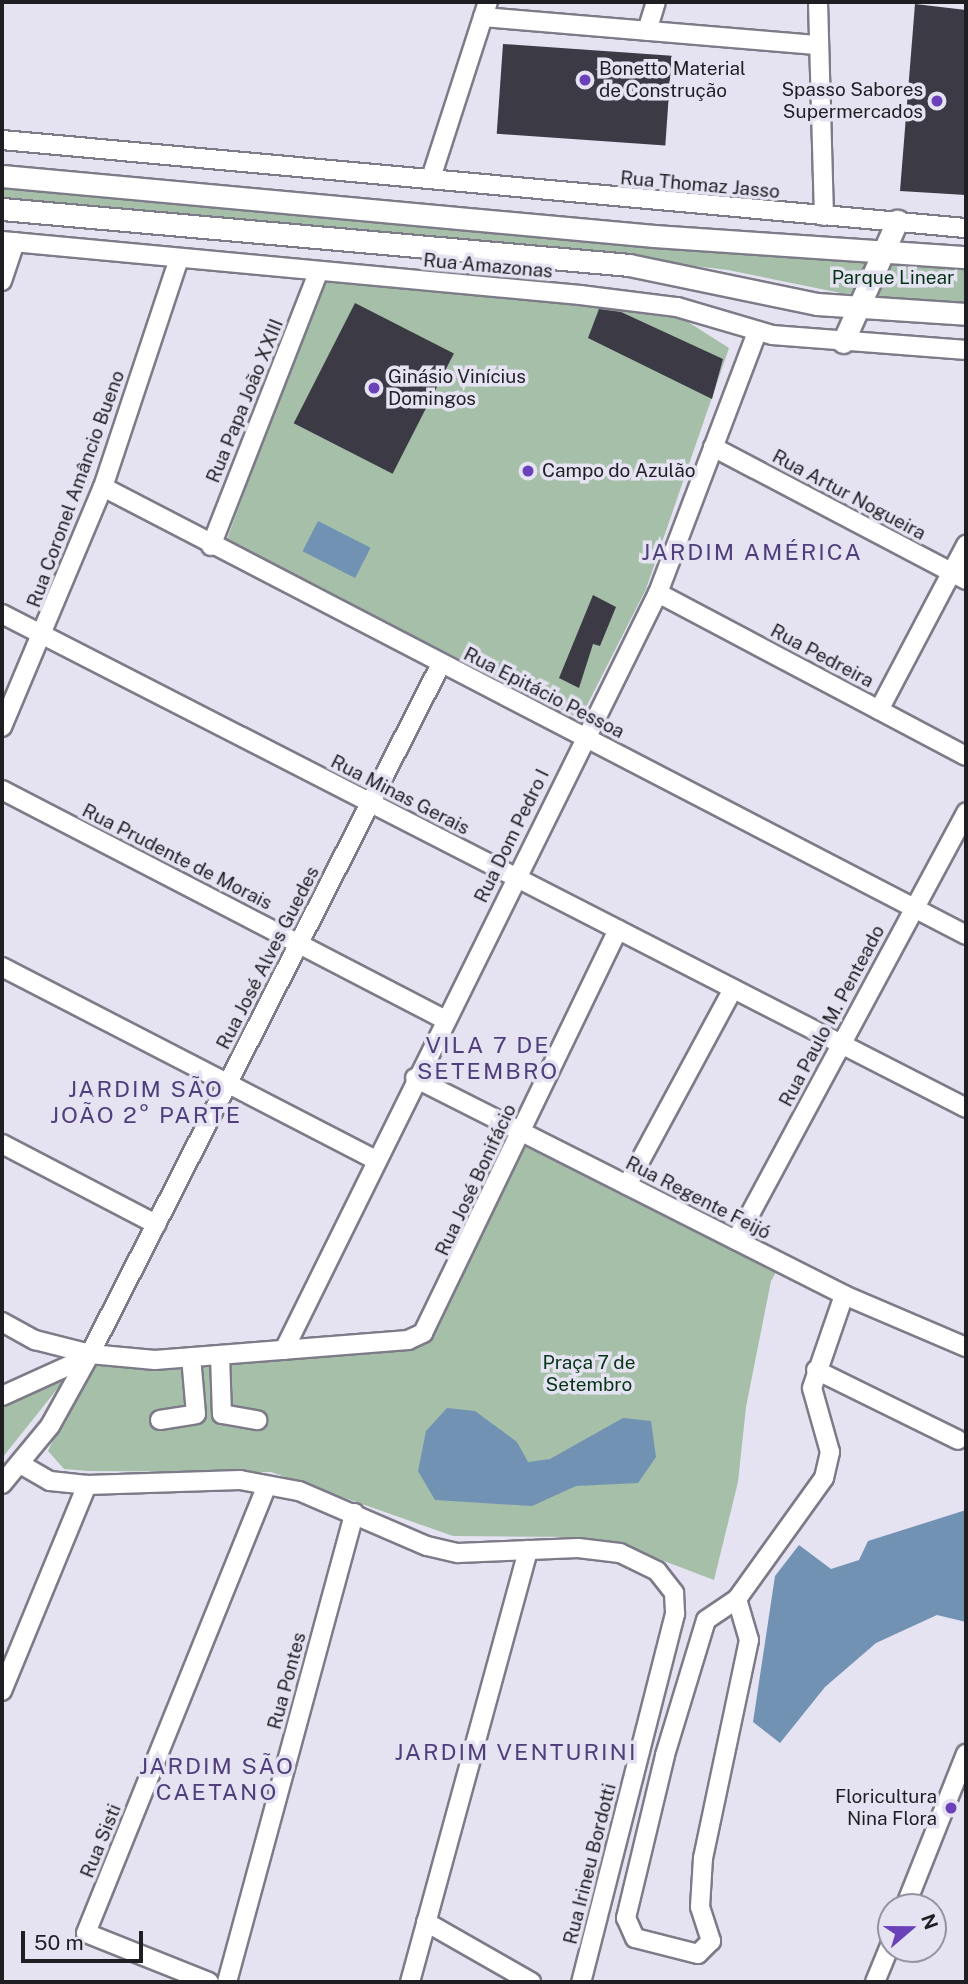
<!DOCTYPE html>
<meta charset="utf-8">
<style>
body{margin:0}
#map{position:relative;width:968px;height:1984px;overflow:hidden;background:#e5e2f1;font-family:"Public Sans",sans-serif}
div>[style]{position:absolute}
.green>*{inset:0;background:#a5bfa9}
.water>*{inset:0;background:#7292b4;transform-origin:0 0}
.building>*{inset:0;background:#3c3a45;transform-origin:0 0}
.roads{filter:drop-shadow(2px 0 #7e7b88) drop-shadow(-2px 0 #7e7b88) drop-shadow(0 2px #7e7b88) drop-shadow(0 -2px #7e7b88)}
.minor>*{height:18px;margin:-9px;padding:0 9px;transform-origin:9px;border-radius:9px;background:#fff}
.major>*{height:21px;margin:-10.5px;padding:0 10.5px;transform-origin:10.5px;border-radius:10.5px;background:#fff}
.dots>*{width:19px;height:19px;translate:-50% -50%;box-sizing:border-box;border:4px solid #e5e2f1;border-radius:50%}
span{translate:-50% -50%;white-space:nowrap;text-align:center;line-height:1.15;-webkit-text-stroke:7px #e5e2f1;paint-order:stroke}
.poi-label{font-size:19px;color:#1f1e23}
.left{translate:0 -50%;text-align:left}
.right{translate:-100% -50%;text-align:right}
.street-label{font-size:19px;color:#1f1e23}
.park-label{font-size:19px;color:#043415}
.quarter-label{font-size:23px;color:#503f7c;letter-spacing:2px}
.frame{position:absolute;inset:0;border:4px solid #1f1e23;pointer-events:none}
.north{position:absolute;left:877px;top:1893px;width:70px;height:70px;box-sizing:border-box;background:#e5e2f1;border:2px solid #96949f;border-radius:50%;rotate:70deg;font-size:19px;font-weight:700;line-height:28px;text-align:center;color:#1f1e23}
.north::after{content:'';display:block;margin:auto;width:24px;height:32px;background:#6b41ba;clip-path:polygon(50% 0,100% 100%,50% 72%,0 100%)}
.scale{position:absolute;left:21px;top:1931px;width:122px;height:32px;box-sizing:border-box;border:4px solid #1f1e23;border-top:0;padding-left:9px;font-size:21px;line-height:24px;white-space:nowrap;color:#1f1e23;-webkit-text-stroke:5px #e5e2f1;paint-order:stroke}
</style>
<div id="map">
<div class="green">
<div style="clip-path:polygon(2px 180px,966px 265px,966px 304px,841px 293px,728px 270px,476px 240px,2px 201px)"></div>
<div style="clip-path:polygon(322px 281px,677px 315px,729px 348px,646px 589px,580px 719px,226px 542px)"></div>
<div style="clip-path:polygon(527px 1139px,780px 1265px,771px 1281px,746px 1407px,738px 1482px,714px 1580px,622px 1545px,578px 1537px,453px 1536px,271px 1472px,88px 1471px,64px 1469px,48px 1451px,92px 1359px,400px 1347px,437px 1320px)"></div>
<div style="clip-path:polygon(43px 1378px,66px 1378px,2px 1458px,2px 1405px)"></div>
</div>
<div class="water">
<div style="left:318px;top:521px;width:59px;height:34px;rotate:27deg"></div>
<div style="clip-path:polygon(447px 1408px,475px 1411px,517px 1442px,528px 1462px,550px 1459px,623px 1418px,651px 1421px,656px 1457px,638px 1483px,576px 1486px,532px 1506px,435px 1500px,418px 1471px,426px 1431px)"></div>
<div style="clip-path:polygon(966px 1510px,966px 1622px,937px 1615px,876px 1643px,825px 1687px,780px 1743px,753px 1722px,775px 1576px,799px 1545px,831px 1569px,859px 1560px,868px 1541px)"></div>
</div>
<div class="building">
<div style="clip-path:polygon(915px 4px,966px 10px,966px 195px,900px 191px)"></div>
<div style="left:503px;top:44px;width:169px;height:90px;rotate:4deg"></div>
<div style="left:355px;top:303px;width:111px;height:135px;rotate:27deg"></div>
<div style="clip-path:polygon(599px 309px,621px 312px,723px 359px,712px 399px,588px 338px)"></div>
<div style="clip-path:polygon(593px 595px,616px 607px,600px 646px,593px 644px,579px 688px,559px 678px)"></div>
</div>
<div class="roads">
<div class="minor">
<div style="left:818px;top:2px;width:214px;rotate:88.4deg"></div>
<div style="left:483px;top:17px;width:337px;rotate:4.8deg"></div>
<div style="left:647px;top:31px;width:30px;rotate:-73deg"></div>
<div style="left:2px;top:140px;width:968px;rotate:5.22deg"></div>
<div style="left:431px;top:178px;width:185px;rotate:-72.1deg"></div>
<div style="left:2px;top:241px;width:581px;rotate:5.34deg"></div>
<div style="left:580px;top:295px;width:98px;rotate:7.1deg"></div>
<div style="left:677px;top:307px;width:99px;rotate:16.4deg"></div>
<div style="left:772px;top:335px;width:195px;rotate:4.4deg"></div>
<div style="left:2px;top:281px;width:41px;rotate:-71.6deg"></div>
<div style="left:713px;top:447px;width:286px;rotate:27.7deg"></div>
<div style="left:103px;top:487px;width:972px;rotate:27.43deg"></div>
<div style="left:211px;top:546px;width:293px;rotate:-68.6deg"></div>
<div style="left:658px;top:593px;width:348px;rotate:27.9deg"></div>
<div style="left:2px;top:614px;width:1083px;rotate:27.13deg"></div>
<div style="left:879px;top:710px;width:187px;rotate:-62.2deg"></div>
<div style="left:2px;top:727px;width:260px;rotate:-67.2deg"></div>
<div style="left:103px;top:487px;width:238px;rotate:-71.6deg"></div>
<div style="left:2px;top:790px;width:498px;rotate:27.4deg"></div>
<div style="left:2px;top:967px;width:419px;rotate:27.3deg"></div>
<div style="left:415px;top:1078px;width:481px;rotate:26.8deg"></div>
<div style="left:844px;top:1295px;width:133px;rotate:23.1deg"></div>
<div style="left:2px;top:1144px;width:174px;rotate:27.5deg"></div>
<div style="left:627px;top:1185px;width:223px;rotate:-61.6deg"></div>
<div style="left:736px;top:1240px;width:486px;rotate:-61.7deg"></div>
<div style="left:2px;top:1322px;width:38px;rotate:29deg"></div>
<div style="left:35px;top:1340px;width:57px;rotate:14.3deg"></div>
<div style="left:90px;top:1354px;width:65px;rotate:5.3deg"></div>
<div style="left:155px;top:1360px;width:254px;rotate:-4.5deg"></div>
<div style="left:408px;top:1340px;width:17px;rotate:-25deg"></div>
<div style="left:423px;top:1333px;width:448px;rotate:-64.2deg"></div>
<div style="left:284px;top:1350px;width:844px;rotate:-63.71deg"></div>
<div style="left:658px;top:593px;width:279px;rotate:-69.2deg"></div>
<div style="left:220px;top:1355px;width:59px;rotate:88.1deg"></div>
<div style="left:222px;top:1414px;width:36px;rotate:10deg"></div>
<div style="left:816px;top:1370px;width:158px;rotate:26.2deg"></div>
<div style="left:2px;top:1396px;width:94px;rotate:-24.4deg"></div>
<div style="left:160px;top:1420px;width:36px;rotate:-9deg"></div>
<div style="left:196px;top:1414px;width:57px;rotate:-95deg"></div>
<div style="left:22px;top:1465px;width:32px;rotate:30deg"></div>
<div style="left:50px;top:1481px;width:37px;rotate:6deg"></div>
<div style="left:87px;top:1485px;width:153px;rotate:-1.9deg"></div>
<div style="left:240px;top:1480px;width:60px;rotate:10.6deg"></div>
<div style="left:299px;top:1491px;width:139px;rotate:23.3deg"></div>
<div style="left:427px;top:1546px;width:32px;rotate:13deg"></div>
<div style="left:458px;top:1553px;width:120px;rotate:-2.4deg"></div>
<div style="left:578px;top:1548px;width:42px;rotate:6.8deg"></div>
<div style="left:620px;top:1553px;width:41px;rotate:25.9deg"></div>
<div style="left:657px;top:1571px;width:28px;rotate:52deg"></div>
<div style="left:674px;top:1593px;width:21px;rotate:87deg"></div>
<div style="left:675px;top:1614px;width:380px;rotate:104.3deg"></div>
<div style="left:2px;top:1484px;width:75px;rotate:-50.4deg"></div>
<div style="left:50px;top:1426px;width:82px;rotate:-60.9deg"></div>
<div style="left:90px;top:1354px;width:774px;rotate:-63.04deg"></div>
<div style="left:737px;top:1599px;width:43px;rotate:73.7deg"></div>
<div style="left:749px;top:1640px;width:223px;rotate:101.9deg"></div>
<div style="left:703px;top:1858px;width:49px;rotate:93.5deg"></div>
<div style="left:700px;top:1907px;width:36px;rotate:72deg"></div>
<div style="left:711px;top:1941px;width:18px;rotate:135deg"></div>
<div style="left:698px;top:1954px;width:65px;rotate:-165.7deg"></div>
<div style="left:635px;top:1938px;width:22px;rotate:-114deg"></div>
<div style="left:626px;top:1918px;width:168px;rotate:-76.5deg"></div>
<div style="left:665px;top:1755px;width:141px;rotate:-73.1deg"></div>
<div style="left:706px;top:1620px;width:37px;rotate:-34deg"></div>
<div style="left:737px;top:1599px;width:149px;rotate:-54.3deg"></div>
<div style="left:824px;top:1478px;width:27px;rotate:-77deg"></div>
<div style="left:830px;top:1452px;width:66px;rotate:-105.7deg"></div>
<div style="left:812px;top:1388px;width:98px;rotate:-71deg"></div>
<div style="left:2px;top:1691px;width:223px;rotate:-67.6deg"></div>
<div style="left:905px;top:1907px;width:165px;rotate:-68.3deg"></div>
<div style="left:426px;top:1922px;width:121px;rotate:29.7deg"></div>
<div style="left:209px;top:1982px;width:132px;rotate:-158.3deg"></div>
<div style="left:86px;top:1933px;width:482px;rotate:-68deg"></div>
<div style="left:227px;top:1982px;width:486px;rotate:-74.8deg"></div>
<div style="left:410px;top:1982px;width:448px;rotate:-74.7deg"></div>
<div style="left:875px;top:1982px;width:42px;rotate:-67.7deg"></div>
</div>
<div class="major">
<div style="left:2px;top:176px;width:655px;rotate:5.26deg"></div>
<div style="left:654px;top:236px;width:313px;rotate:3.9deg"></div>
<div style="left:2px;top:209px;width:629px;rotate:5.1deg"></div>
<div style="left:629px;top:265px;width:192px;rotate:11.7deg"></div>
<div style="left:817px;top:304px;width:149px;rotate:3.8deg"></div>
<div style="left:843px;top:342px;width:133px;rotate:-65.9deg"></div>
</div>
</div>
<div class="dots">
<div style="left:585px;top:80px;background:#6b41ba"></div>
<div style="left:937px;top:101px;background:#6b41ba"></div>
<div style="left:374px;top:388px;background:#6b41ba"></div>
<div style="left:528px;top:471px;background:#6b41ba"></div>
<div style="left:951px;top:1808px;background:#6b41ba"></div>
</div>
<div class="poi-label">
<span class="left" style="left:599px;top:80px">Bonetto Material<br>de Construção</span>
<span class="right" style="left:923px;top:101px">Spasso Sabores<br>Supermercados</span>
<span class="left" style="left:388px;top:388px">Ginásio Vinícius<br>Domingos</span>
<span class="left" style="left:542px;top:471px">Campo do Azulão</span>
<span class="right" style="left:937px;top:1808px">Floricultura<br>Nina Flora</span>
</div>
<div class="street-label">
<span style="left:700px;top:185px;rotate:5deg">Rua Thomaz Jasso</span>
<span style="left:488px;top:266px;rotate:5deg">Rua Amazonas</span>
<span style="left:245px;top:401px;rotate:-68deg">Rua Papa João XXIII</span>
<span style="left:76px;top:489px;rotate:-70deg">Rua Coronel Amâncio Bueno</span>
<span style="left:849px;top:495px;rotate:28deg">Rua Artur Nogueira</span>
<span style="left:822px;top:656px;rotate:28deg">Rua Pedreira</span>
<span style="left:544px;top:693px;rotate:27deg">Rua Epitácio Pessoa</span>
<span style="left:400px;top:795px;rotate:27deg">Rua Minas Gerais</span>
<span style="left:512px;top:836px;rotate:-64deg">Rua Dom Pedro I</span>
<span style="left:177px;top:857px;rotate:27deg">Rua Prudente de Morais</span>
<span style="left:268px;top:958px;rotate:-63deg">Rua José Alves Guedes</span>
<span style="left:832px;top:1016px;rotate:-62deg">Rua Paulo M. Penteado</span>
<span style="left:476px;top:1180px;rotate:-65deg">Rua José Bonifácio</span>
<span style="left:698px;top:1198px;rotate:27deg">Rua Regente Feijó</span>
<span style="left:287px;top:1681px;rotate:-75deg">Rua Pontes</span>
<span style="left:101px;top:1841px;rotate:-68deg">Rua Sisti</span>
<span style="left:590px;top:1864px;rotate:-76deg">Rua Irineu Bordotti</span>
</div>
<div class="park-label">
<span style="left:893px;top:278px">Parque Linear</span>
<span style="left:589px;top:1374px">Praça 7 de<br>Setembro</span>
</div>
<div class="quarter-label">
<span style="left:752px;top:552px">JARDIM AMÉRICA</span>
<span style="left:488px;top:1058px">VILA 7 DE<br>SETEMBRO</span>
<span style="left:146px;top:1102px">JARDIM SÃO<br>JOÃO 2° PARTE</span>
<span style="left:516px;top:1752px">JARDIM VENTURINI</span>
<span style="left:217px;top:1779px">JARDIM SÃO<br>CAETANO</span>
</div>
<div class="frame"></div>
<div class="north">N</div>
<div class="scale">50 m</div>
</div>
